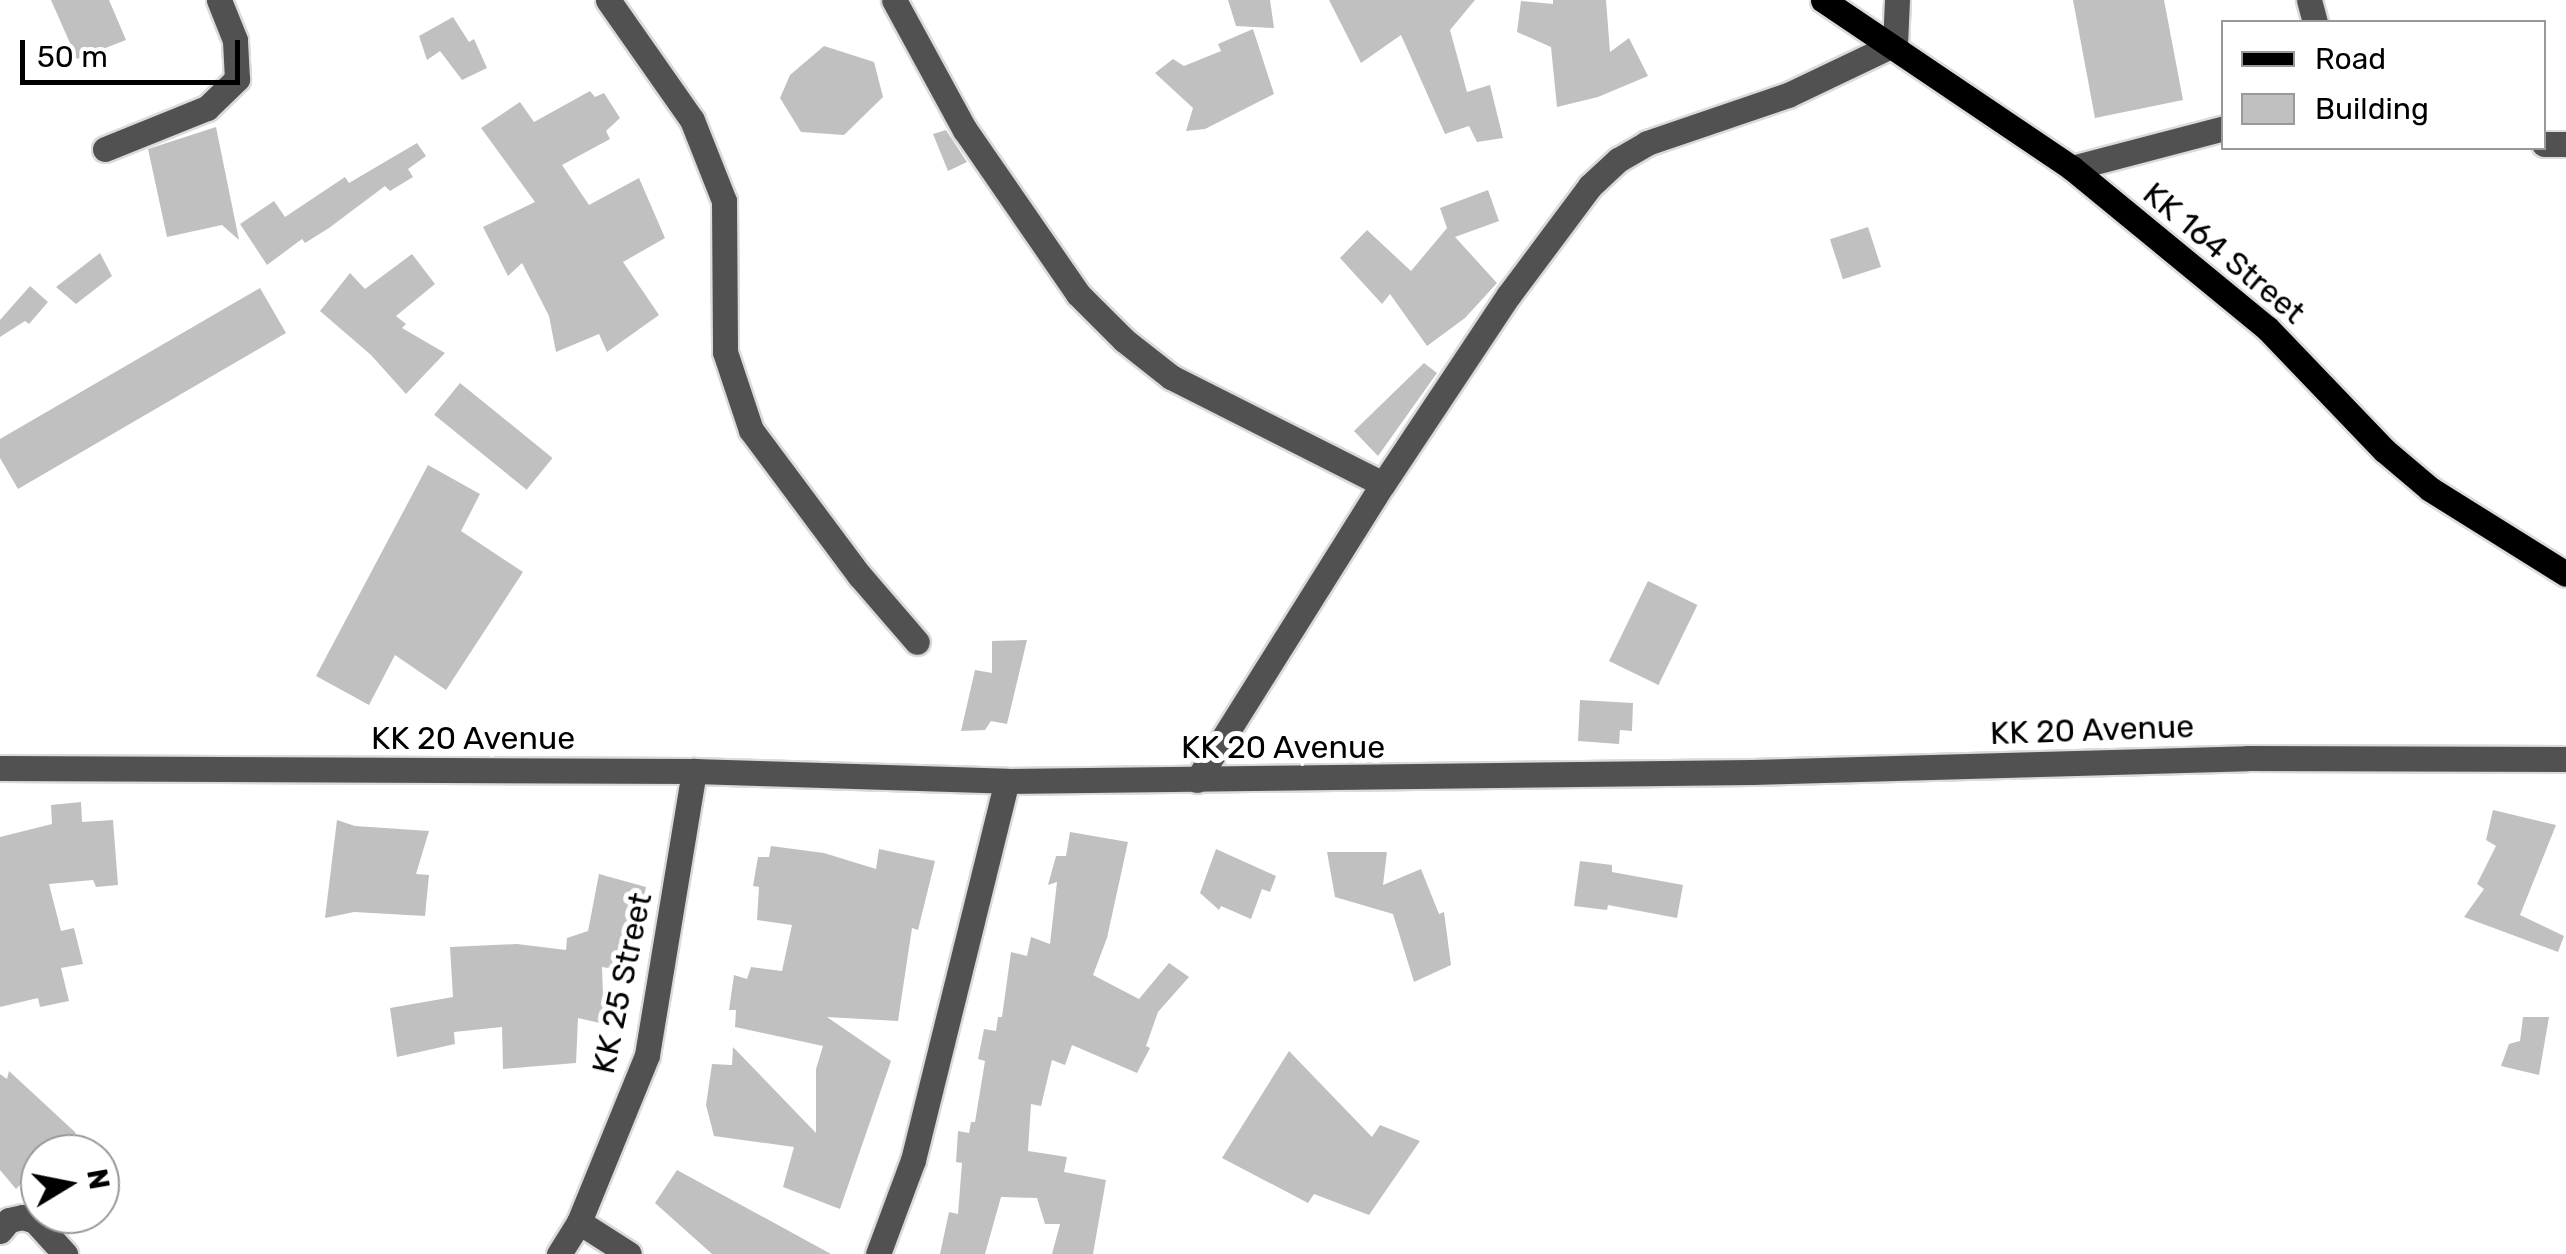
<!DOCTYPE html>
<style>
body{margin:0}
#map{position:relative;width:2566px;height:1254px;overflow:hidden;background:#fff;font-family:Rubik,sans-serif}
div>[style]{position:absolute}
.building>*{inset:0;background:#c0c0c0;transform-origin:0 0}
.roads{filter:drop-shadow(2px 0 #dbdbdb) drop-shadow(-2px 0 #dbdbdb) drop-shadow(0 2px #dbdbdb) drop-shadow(0 -2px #dbdbdb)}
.minor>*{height:25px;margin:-12.5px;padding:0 12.5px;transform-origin:12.5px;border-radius:12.5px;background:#515151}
.major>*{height:25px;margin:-12.5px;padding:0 12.5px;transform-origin:12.5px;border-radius:12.5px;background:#000}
span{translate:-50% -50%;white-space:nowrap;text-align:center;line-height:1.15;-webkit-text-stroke:10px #fff;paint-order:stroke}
.street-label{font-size:32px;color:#000}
.legend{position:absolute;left:2221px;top:20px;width:325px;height:130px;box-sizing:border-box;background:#fff;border:2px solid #999;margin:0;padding:12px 18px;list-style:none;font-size:30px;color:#000}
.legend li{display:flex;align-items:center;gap:20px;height:50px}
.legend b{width:50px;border:2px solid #999}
.north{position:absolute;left:20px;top:1134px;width:100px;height:100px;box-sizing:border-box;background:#fff;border:2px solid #999;border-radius:50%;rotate:80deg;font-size:28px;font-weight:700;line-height:40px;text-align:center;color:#000}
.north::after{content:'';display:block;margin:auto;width:35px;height:45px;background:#000;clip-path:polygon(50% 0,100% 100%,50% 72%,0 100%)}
.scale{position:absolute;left:20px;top:40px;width:220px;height:45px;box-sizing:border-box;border:5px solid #000;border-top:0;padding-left:12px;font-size:30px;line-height:35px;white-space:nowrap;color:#000;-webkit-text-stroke:8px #fff;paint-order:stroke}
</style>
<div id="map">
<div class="building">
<div style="clip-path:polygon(51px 0,109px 0,126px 40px,77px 59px)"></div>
<div style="clip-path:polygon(1228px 0,1270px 0,1274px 28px,1236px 26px)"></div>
<div style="clip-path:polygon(1329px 0,1475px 0,1450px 30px,1467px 92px,1490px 85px,1503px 138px,1477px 142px,1469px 126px,1445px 134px,1401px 35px,1361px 63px)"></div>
<div style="clip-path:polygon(1553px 0,1606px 0,1610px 52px,1629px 38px,1648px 76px,1598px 97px,1557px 107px,1551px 47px,1517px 32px,1521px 1px,1553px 4px)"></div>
<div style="clip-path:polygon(2073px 0,2164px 0,2183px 100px,2095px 118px)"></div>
<div style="clip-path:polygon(453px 17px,469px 42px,474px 39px,487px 68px,462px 80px,440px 51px,427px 60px,419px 36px)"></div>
<div style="clip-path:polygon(1253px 29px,1274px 94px,1205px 129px,1186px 131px,1193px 108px,1155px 73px,1173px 59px,1184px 66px,1221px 51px,1218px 44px)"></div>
<div style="clip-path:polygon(824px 46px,874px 62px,883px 97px,844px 135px,801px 132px,780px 98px,790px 75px)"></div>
<div style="clip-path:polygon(590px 91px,595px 97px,604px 93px,620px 118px,606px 131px,610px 139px,562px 165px,589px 205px,639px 178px,665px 238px,623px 262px,659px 315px,607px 352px,599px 334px,556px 352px,549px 316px,522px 263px,508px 276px,483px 227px,535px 202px,481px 128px,520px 102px,534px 122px)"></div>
<div style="clip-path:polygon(216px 127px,239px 240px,222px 225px,167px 237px,148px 149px)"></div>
<div style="clip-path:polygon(946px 130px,967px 162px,948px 171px,933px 134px)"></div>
<div style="clip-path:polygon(417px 143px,426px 156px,408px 169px,413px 177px,390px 191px,385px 186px,329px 228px,305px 243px,302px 239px,267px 265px,240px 224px,274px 201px,285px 217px,345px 177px,349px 183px)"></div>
<div style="clip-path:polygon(1488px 190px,1499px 221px,1455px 237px,1497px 283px,1465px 318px,1427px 346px,1390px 294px,1382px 304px,1340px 258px,1367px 230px,1411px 271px,1447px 228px,1440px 208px)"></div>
<div style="left:1868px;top:227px;width:42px;height:40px;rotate:72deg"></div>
<div style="clip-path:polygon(100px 253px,112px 276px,76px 304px,56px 287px)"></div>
<div style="clip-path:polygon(412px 254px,435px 284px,396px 316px,406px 324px,402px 328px,445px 353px,406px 394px,371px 355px,320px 311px,350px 273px,365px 289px)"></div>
<div style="clip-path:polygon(30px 286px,48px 302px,29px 324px,25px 321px,0 337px,0 320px)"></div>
<div style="clip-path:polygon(260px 288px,286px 333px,18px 489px,0 458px,0 439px)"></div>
<div style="clip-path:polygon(1424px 363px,1437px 373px,1378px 456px,1354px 431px)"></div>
<div style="left:460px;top:383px;width:119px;height:41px;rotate:39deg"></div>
<div style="clip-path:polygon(428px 465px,480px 494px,461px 531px,523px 572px,446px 690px,395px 655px,369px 705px,316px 676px)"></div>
<div style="left:1648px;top:581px;width:55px;height:89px;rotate:26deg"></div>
<div style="clip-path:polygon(1027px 640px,1007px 724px,991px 721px,985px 730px,961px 731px,975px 670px,992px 673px,992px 641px)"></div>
<div style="clip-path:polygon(1580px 700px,1633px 703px,1632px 731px,1620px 730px,1619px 744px,1578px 741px)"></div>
<div style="clip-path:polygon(81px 802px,82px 822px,113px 820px,118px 885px,96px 887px,93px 880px,49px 884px,61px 931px,74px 928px,83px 964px,61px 968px,69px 1001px,40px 1007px,38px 998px,0 1007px,0 837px,52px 824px,51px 805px)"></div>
<div style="clip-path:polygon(2493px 810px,2556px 825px,2520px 915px,2564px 936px,2558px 952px,2464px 917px,2484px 889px,2477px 884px,2496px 846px,2486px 840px)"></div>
<div style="clip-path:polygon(337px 820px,355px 826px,429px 831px,416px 874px,429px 875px,425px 916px,354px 912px,325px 918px)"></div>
<div style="clip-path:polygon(1070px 832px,1128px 842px,1107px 938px,1093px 975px,1139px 999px,1169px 963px,1189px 977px,1158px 1012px,1146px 1046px,1150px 1048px,1137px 1073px,1072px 1045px,1065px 1065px,1052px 1060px,1041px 1106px,1031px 1104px,1028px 1151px,1067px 1157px,1064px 1172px,1106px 1180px,1093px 1254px,1052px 1254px,1060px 1224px,1045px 1224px,1037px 1198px,1001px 1197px,985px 1254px,940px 1254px,949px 1212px,958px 1214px,962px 1163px,956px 1162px,958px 1131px,969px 1133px,971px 1122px,975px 1122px,985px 1061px,978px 1059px,984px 1029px,996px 1031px,998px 1017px,1002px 1017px,1011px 952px,1027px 956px,1031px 937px,1050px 944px,1057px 882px,1048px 885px,1056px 856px,1066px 856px)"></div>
<div style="clip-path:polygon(771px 846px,824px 853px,876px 869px,879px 849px,935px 861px,918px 930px,912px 928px,898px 1021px,827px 1017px,891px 1061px,840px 1209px,783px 1187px,794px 1147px,714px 1136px,706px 1105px,712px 1064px,732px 1065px,733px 1047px,816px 1133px,816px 1069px,823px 1046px,735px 1027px,736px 1010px,729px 1010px,734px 975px,747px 979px,751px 967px,782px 971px,792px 925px,757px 920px,759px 887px,753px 886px,758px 857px,769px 857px)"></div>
<div style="clip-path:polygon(1216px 849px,1276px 876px,1270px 892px,1262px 889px,1251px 919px,1221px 906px,1219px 910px,1200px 893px)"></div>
<div style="clip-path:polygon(1327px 852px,1387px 852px,1383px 885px,1421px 869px,1439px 914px,1444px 912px,1451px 965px,1414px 982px,1393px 914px,1335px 897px)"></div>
<div style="clip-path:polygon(1580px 861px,1612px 865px,1612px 872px,1683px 885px,1677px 918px,1608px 905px,1607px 910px,1574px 906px)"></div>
<div style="clip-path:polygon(599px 874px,646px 887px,627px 971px,602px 967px,604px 1024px,578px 1018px,576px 1063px,503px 1069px,502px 1027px,454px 1032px,455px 1044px,397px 1057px,390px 1008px,453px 997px,450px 947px,517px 944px,566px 950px,567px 938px,588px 931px)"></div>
<div style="clip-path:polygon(2523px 1017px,2549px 1017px,2539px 1075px,2501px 1066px,2509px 1044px,2520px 1041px)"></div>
<div style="clip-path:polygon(1289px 1051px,1372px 1137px,1380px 1125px,1420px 1141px,1369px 1215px,1314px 1194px,1308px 1203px,1222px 1158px)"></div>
<div style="clip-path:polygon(9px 1071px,76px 1133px,52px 1154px,40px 1154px,40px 1165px,16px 1189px,0 1170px,0 1074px,7px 1079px)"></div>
<div style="clip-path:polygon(677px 1170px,831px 1254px,712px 1254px,655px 1203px)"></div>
</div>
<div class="roads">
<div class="minor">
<div style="left:608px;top:0;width:146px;rotate:55deg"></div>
<div style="left:692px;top:120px;width:87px;rotate:68.4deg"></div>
<div style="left:724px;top:201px;width:151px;rotate:89.6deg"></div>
<div style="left:725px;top:352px;width:82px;rotate:71.6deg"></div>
<div style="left:751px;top:430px;width:182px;rotate:53.3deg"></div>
<div style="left:860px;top:576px;width:87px;rotate:49.2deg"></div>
<div style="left:894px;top:0;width:148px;rotate:61.4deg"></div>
<div style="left:965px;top:130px;width:199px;rotate:55.4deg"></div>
<div style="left:1078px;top:294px;width:65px;rotate:45deg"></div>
<div style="left:1124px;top:340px;width:60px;rotate:38.2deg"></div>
<div style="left:1171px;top:377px;width:237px;rotate:26.8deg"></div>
<div style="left:2309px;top:0;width:23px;rotate:75deg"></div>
<div style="left:2544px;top:144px;width:22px"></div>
<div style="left:105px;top:149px;width:110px;rotate:-21.9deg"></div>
<div style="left:207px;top:108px;width:42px;rotate:-44deg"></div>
<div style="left:237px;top:79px;width:39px;rotate:-93deg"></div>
<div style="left:235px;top:40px;width:43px;rotate:-111.8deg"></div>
<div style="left:2072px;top:168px;width:157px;rotate:-14.7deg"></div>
<div style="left:0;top:768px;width:694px;rotate:0.25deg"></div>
<div style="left:694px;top:771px;width:313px;rotate:1.8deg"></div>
<div style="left:1007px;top:781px;width:745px;rotate:-0.69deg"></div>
<div style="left:1752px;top:772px;width:495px;rotate:-1.6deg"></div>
<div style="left:2247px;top:758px;width:319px;rotate:0.2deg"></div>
<div style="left:1197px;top:780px;width:350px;rotate:-57.9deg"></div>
<div style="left:1383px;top:484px;width:226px;rotate:-56.4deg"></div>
<div style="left:1508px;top:296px;width:137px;rotate:-53.3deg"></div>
<div style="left:1590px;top:186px;width:38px;rotate:-43deg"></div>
<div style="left:1618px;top:160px;width:34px;rotate:-30deg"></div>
<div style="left:1647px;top:143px;width:149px;rotate:-18.8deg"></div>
<div style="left:1788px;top:95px;width:119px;rotate:-25.5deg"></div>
<div style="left:1895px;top:44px;width:44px;rotate:-87.4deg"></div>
<div style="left:579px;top:1222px;width:59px;rotate:32.6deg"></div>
<div style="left:0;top:1231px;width:14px;rotate:-51deg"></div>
<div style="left:9px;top:1220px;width:14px;rotate:-12deg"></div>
<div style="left:23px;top:1217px;width:13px;rotate:18deg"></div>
<div style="left:35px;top:1221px;width:45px;rotate:47.7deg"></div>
<div style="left:559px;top:1254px;width:38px;rotate:-58deg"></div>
<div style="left:579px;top:1222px;width:180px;rotate:-67.8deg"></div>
<div style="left:647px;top:1055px;width:288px;rotate:-80.6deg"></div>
<div style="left:878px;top:1254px;width:100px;rotate:-69.6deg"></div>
<div style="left:913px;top:1160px;width:390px;rotate:-76.1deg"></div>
</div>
<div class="major">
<div style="left:1823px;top:0;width:300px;rotate:34deg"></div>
<div style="left:2072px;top:168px;width:252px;rotate:39.4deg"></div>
<div style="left:2267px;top:328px;width:169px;rotate:46.2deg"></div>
<div style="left:2384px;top:450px;width:60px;rotate:40.3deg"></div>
<div style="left:2430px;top:489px;width:160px;rotate:32deg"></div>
</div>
</div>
<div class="street-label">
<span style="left:2224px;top:253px;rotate:40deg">KK 164 Street</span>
<span style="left:2092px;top:730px;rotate:-2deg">KK 20 Avenue</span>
<span style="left:473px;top:738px">KK 20 Avenue</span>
<span style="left:1283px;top:747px">KK 20 Avenue</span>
<span style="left:622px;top:983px;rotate:-78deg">KK 25 Street</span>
</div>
<ul class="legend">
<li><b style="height:12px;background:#000"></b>Road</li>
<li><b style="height:28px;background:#c0c0c0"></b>Building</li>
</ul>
<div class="north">N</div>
<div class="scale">50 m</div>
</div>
